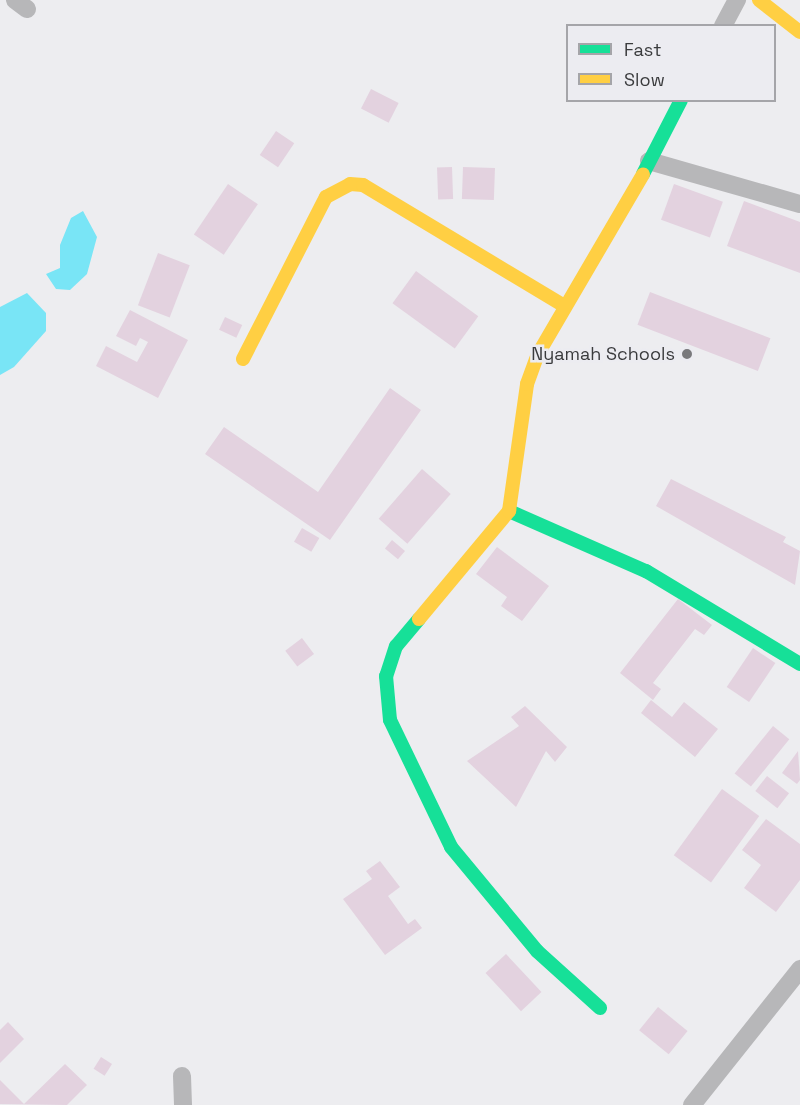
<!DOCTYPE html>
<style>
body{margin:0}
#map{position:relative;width:800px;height:1105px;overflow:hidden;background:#ededf0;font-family:"Space Grotesk",sans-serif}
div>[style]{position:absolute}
.water>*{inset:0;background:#79e5f6}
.building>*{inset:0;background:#e3d2df;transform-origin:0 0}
.street>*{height:18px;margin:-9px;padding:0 9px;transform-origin:9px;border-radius:9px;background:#b7b7b9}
.fast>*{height:14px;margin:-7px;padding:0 7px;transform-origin:7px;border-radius:7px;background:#16e098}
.slow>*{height:14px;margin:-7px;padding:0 7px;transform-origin:7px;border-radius:7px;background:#ffcf43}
.dots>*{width:16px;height:16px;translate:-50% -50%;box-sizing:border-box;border:3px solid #ececf1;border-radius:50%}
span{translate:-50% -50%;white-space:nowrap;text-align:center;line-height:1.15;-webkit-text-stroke:5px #ececf1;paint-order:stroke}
.poi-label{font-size:18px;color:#3a3b3d}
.right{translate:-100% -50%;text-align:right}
.legend{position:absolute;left:566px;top:24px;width:210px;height:78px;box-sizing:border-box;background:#ececf1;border:2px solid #a5a5a9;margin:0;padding:8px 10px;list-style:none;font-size:18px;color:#3a3b3d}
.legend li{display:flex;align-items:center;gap:12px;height:30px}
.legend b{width:30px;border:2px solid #a5a5a9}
</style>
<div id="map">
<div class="water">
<div style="clip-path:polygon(83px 211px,97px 237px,87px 274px,70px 290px,56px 289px,46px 274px,60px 268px,60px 245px,71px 218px)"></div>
<div style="clip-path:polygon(27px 293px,46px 313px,46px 331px,14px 367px,0 375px,0 307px)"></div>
</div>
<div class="building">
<div style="left:371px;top:89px;width:31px;height:22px;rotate:27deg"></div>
<div style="left:276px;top:131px;width:22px;height:29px;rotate:34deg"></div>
<div style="left:452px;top:167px;width:32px;height:15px;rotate:88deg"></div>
<div style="left:463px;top:167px;width:32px;height:32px;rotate:2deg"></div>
<div style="left:228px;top:184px;width:36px;height:61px;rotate:34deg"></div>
<div style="left:674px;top:184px;width:52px;height:38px;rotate:20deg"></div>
<div style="clip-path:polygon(744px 201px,800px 222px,800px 273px,727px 246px)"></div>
<div style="left:158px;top:253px;width:34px;height:56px;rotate:21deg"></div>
<div style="left:416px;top:271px;width:77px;height:40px;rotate:36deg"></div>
<div style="left:650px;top:292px;width:129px;height:35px;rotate:21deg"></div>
<div style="clip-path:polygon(130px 310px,188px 340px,158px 398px,96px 366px,106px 346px,137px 362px,148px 342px,140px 338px,136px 346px,116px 336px)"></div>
<div style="left:225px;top:317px;width:19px;height:14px;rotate:25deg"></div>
<div style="clip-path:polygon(390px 388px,421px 410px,330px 540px,205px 454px,224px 427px,318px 492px)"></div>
<div style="left:422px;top:469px;width:38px;height:66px;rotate:41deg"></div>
<div style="clip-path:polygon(671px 479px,786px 537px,783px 542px,800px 551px,795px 585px,656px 506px)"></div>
<div style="left:302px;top:528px;width:20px;height:16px;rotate:30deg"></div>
<div style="left:392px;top:540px;width:17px;height:11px;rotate:40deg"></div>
<div style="clip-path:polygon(497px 547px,549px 586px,522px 621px,501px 606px,507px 597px,476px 574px)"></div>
<div style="clip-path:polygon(678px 599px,712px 625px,704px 635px,695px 629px,653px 683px,661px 689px,653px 700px,620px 673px)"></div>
<div style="left:302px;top:638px;width:20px;height:21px;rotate:53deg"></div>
<div style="left:753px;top:648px;width:27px;height:47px;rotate:34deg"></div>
<div style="clip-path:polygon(651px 700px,672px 717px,684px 702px,718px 729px,695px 757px,641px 713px)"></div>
<div style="clip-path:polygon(525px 706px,567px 747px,555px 762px,546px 751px,516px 807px,467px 761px,519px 726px,511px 717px)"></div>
<div style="left:773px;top:726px;width:21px;height:61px;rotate:39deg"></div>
<div style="clip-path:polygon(798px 751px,800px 780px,797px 784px,782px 773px)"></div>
<div style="left:767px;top:776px;width:28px;height:19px;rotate:38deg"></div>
<div style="left:722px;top:789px;width:46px;height:82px;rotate:36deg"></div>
<div style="clip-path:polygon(766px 819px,800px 844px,800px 880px,776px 912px,744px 888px,761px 865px,742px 850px)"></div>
<div style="clip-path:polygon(380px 861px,400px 887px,388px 896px,408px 924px,415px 919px,422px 928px,385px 955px,343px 899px,372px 879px,366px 871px)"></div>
<div style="left:506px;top:954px;width:52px;height:28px;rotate:47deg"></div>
<div style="left:658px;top:1007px;width:38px;height:30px;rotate:39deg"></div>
<div style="clip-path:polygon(8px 1022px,24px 1039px,0 1063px,0 1030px)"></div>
<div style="left:101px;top:1057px;width:13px;height:14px;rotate:32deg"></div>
<div style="clip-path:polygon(65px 1064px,87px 1085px,67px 1105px,0 1104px,0 1080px,24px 1104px)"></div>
</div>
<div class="street">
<div style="left:15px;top:0;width:15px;rotate:37deg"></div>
<div style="left:723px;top:26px;width:30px;rotate:-62deg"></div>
<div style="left:649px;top:161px;width:157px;rotate:15.9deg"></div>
<div style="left:182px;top:1076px;width:29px;rotate:88deg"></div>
<div style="left:692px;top:1105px;width:174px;rotate:-51.5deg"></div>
</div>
<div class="fast">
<div style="left:643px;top:174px;width:83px;rotate:-62.8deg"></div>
<div style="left:509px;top:511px;width:150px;rotate:23.7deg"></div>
<div style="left:646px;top:571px;width:180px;rotate:31.1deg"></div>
<div style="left:419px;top:619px;width:35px;rotate:130deg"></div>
<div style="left:396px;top:646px;width:32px;rotate:108deg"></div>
<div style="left:386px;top:676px;width:44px;rotate:84.8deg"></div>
<div style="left:390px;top:720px;width:141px;rotate:64.3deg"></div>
<div style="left:451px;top:847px;width:135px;rotate:50.4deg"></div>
<div style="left:537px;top:951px;width:85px;rotate:42.1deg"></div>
</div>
<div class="slow">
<div style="left:759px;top:0;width:52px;rotate:38deg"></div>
<div style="left:243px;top:359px;width:182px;rotate:-62.9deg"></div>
<div style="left:326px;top:197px;width:27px;rotate:-28deg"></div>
<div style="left:350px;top:184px;width:13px;rotate:4deg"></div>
<div style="left:363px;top:185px;width:235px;rotate:31deg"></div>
<div style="left:419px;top:619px;width:141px;rotate:-50.2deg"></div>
<div style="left:509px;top:511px;width:128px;rotate:-81.9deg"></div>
<div style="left:527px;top:384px;width:32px;rotate:-70deg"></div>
<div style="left:538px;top:354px;width:208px;rotate:-59.7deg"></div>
</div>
<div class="dots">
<div style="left:687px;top:354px;background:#79797c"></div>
</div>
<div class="poi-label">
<span class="right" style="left:675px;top:354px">Nyamah Schools</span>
</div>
<ul class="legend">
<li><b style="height:8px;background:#16e098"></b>Fast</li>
<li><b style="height:8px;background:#ffcf43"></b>Slow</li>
</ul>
</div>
